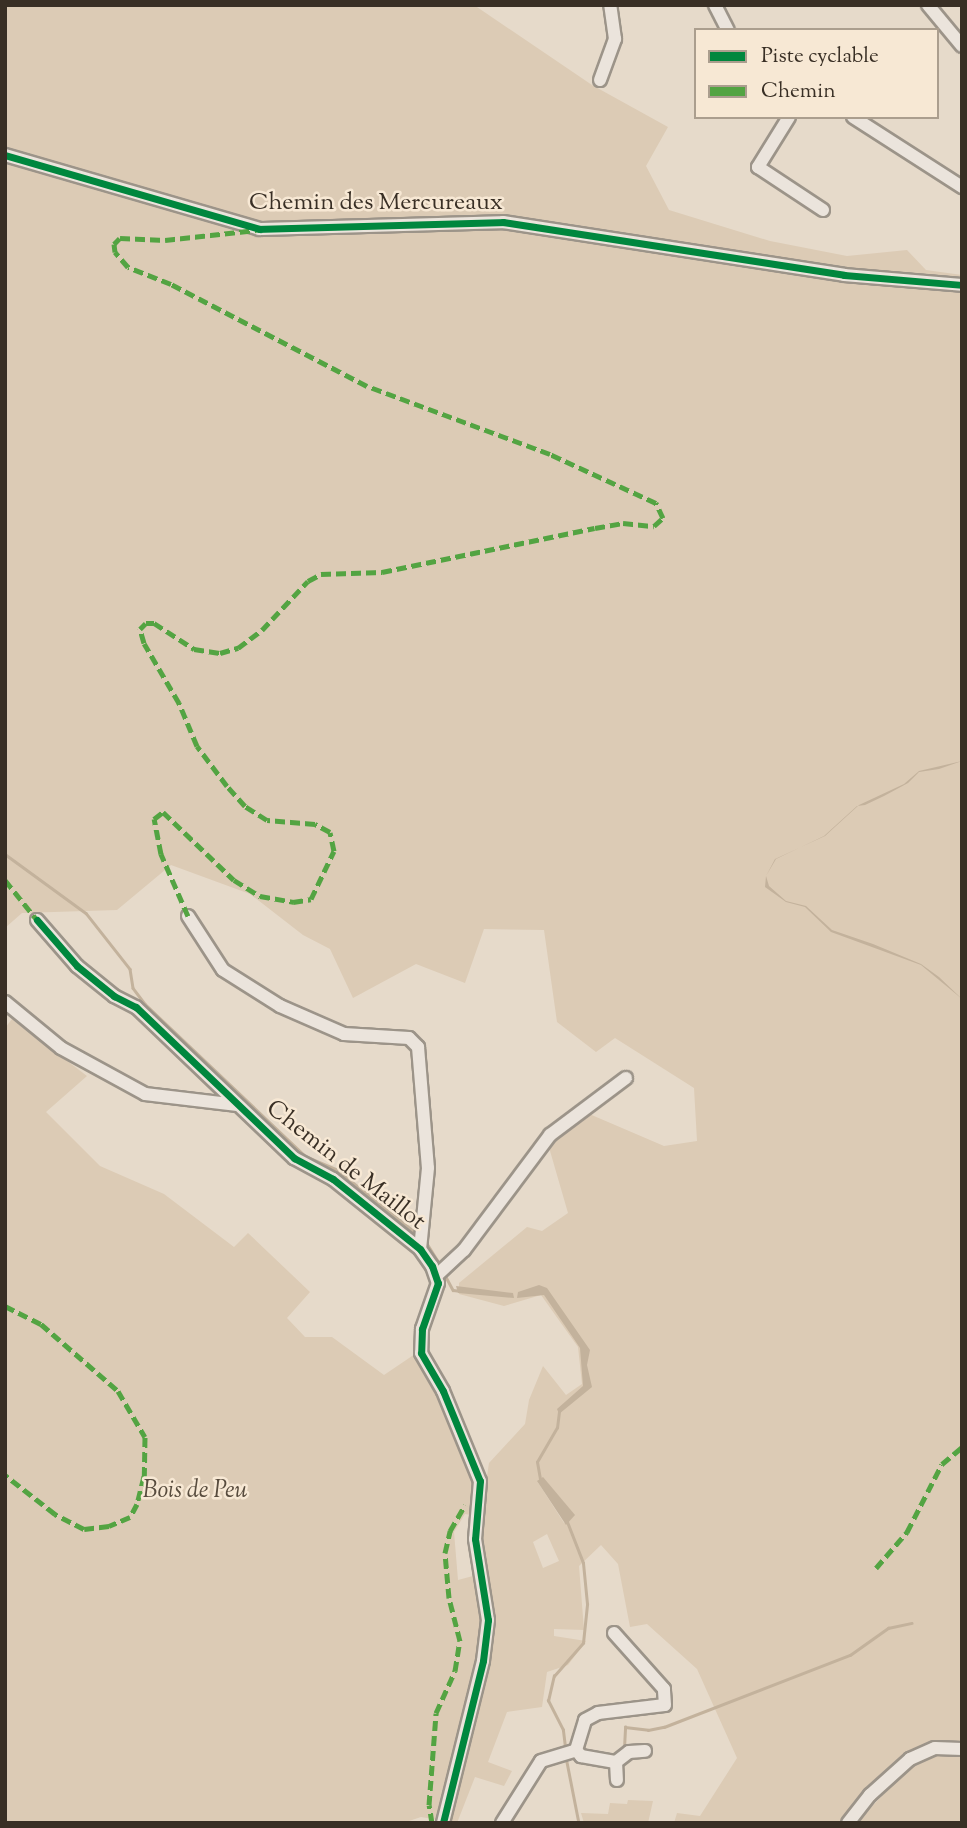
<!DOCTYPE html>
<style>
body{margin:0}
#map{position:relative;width:967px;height:1828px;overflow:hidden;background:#e6daca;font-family:"Sorts Mill Goudy",serif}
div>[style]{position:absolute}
.green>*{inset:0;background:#dccbb5}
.water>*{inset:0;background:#c3b29c}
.stream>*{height:2.5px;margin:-1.25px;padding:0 1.25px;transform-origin:1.25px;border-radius:1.25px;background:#c3b29c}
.roads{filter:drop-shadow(2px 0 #9c9489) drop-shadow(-2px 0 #9c9489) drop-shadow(0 2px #9c9489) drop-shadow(0 -2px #9c9489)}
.minor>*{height:12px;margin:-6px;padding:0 6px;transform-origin:6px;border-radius:6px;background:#ebe4dc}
.quiet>*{height:5px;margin-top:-2.5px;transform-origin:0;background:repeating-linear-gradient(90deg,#53a442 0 10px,transparent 0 15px)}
.cycleway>*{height:7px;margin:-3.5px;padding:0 3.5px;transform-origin:3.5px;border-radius:3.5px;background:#00873e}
span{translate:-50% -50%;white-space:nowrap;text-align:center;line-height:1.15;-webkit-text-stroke:5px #f7e8d4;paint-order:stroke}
.street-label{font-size:24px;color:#392f25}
.park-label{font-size:24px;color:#584c3e;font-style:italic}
.frame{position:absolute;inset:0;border:7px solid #392f25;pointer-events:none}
.legend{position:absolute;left:694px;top:28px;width:245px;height:91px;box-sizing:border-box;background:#f7e8d4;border:2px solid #ab9e8e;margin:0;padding:9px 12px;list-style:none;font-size:21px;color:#392f25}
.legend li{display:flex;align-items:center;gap:14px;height:35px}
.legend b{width:35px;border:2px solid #ab9e8e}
</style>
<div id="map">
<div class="green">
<div style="clip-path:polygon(evenodd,5px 5px,474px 5px,592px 85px,668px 127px,646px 166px,669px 210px,770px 241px,847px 256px,907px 250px,926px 270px,962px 275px,962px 1744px,934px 1743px,907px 1755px,866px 1791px,842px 1823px,674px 1823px,677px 1813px,700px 1816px,737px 1758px,697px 1669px,647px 1624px,630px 1627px,618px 1564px,601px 1545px,579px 1566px,584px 1630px,554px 1629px,554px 1636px,586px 1641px,568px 1665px,547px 1672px,542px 1707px,507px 1712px,488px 1762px,512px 1771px,504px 1786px,475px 1777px,457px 1823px,421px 1817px,403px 1823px,5px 1823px,5px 1028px,12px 1019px,87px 1076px,46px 1112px,100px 1166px,164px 1194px,234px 1247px,248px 1233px,310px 1292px,287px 1318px,305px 1337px,332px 1337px,384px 1375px,418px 1352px,474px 1477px,471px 1515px,465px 1514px,454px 1532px,458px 1580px,484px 1573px,478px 1535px,489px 1463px,525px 1424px,529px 1400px,543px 1366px,566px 1395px,582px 1384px,578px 1347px,541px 1295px,504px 1306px,459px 1294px,459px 1283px,527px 1227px,542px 1231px,568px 1213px,548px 1144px,587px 1113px,664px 1146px,697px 1141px,694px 1088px,615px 1038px,596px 1052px,557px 1022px,544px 930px,484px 929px,465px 983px,416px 964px,353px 998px,330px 949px,303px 935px,250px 894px,171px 865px,117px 910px,22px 913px,5px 928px,5px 5px,537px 1481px,571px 1519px,564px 1523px,537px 1481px,5px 5px,547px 1534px,559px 1561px,543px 1568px,533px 1542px,547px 1534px)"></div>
<div style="clip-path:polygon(936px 1754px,962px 1755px,962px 1823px,856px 1823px,913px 1764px)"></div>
<div style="clip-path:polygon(628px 1800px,653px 1801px,648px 1823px,584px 1823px,581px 1813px,608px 1814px,610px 1803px,627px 1804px)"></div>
</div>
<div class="water">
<div style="clip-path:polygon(962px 761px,939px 769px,919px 772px,908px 783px,884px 796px,865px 805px,857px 806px,824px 836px,776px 859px,766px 876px,769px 886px,786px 901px,806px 906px,832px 930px,873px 944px,921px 964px,939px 977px,962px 999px,921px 965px,831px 932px,805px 907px,786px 902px,765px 887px,766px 876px,775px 859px,825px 836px,859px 805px,904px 784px,919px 771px)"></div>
<div style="clip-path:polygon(539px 1285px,547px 1288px,590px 1350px,587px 1365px,592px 1387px,559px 1414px,557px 1409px,583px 1386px,580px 1348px,544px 1295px,517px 1298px,518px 1292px)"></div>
<div style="clip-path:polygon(456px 1286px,513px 1293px,514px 1298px,458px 1293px)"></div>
<div style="clip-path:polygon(543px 1477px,575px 1515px,566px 1525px,537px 1481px)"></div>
</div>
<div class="stream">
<div style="left:5px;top:854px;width:100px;rotate:36.1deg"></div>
<div style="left:86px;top:913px;width:71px;rotate:51.8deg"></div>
<div style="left:130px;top:969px;width:19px;rotate:81deg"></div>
<div style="left:133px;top:988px;width:20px;rotate:53deg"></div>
<div style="left:145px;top:1004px;width:221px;rotate:43.5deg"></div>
<div style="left:305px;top:1156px;width:34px;rotate:23deg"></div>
<div style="left:336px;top:1169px;width:102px;rotate:38.7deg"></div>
<div style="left:426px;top:1242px;width:28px;rotate:58deg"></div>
<div style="left:445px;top:1275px;width:17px;rotate:62deg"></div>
<div style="left:453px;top:1290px;width:8px;rotate:7deg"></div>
<div style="left:540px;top:1479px;width:17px;rotate:-100deg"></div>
<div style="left:537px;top:1462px;width:39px;rotate:-60deg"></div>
<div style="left:557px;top:1428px;width:16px;rotate:-83deg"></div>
<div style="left:565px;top:1747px;width:17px;rotate:-97deg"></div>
<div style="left:563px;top:1730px;width:33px;rotate:-117deg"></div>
<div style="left:548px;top:1701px;width:26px;rotate:-77deg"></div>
<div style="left:554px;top:1676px;width:44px;rotate:-48.7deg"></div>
<div style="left:583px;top:1643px;width:39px;rotate:-84deg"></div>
<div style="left:587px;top:1604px;width:41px;rotate:-95.6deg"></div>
<div style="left:583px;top:1563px;width:44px;rotate:-111.3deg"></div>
<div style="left:624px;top:1748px;width:21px;rotate:-87deg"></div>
<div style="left:625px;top:1727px;width:23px;rotate:7deg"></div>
<div style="left:648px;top:1730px;width:16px;rotate:-11deg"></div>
<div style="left:664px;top:1727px;width:199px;rotate:-21.2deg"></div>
<div style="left:850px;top:1655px;width:47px;rotate:-35.4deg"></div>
<div style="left:888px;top:1628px;width:24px;rotate:-12deg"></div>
<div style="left:566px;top:1757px;width:67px;rotate:78.9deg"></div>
</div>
<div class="roads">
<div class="minor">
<div style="left:715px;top:5px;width:28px;rotate:63deg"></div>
<div style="left:928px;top:5px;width:53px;rotate:50.3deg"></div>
<div style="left:600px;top:80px;width:44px;rotate:-69.9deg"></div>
<div style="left:615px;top:39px;width:34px;rotate:-98deg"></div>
<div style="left:789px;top:117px;width:59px;rotate:121.8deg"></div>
<div style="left:758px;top:167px;width:78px;rotate:33.5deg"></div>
<div style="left:853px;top:117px;width:130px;rotate:32.7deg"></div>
<div style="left:5px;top:155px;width:265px;rotate:16.2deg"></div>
<div style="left:259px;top:229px;width:244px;rotate:-1.6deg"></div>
<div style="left:503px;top:222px;width:345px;rotate:8.8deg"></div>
<div style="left:844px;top:275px;width:118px;rotate:4.8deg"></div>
<div style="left:188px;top:916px;width:64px;rotate:57.1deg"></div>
<div style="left:223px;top:970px;width:67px;rotate:32.3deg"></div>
<div style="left:280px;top:1006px;width:70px;rotate:23.6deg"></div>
<div style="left:344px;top:1034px;width:65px;rotate:3.5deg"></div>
<div style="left:409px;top:1038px;width:13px;rotate:45deg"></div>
<div style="left:418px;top:1047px;width:121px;rotate:85.3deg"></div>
<div style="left:428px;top:1168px;width:81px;rotate:95.6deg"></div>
<div style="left:37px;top:920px;width:61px;rotate:49deg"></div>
<div style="left:77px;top:966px;width:48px;rotate:39deg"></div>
<div style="left:114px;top:996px;width:25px;rotate:27deg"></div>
<div style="left:136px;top:1007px;width:219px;rotate:43.7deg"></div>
<div style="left:294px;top:1158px;width:44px;rotate:28.3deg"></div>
<div style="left:333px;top:1179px;width:112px;rotate:38.8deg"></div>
<div style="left:420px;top:1249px;width:21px;rotate:55deg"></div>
<div style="left:432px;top:1266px;width:18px;rotate:71deg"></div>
<div style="left:438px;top:1283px;width:49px;rotate:109.2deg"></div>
<div style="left:422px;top:1329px;width:24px;rotate:92deg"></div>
<div style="left:421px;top:1353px;width:44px;rotate:59.9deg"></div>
<div style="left:443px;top:1391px;width:97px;rotate:67.7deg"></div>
<div style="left:480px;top:1481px;width:58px;rotate:94.9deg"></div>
<div style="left:475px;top:1539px;width:82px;rotate:80.9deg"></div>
<div style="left:488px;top:1620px;width:41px;rotate:97deg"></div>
<div style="left:483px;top:1661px;width:167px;rotate:103.9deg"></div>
<div style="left:5px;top:1002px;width:72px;rotate:39.4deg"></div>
<div style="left:61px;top:1048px;width:96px;rotate:28.7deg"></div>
<div style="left:145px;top:1094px;width:93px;rotate:6.8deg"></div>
<div style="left:436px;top:1276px;width:38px;rotate:-43deg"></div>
<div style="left:464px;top:1250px;width:144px;rotate:-53.2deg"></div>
<div style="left:550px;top:1135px;width:95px;rotate:-36.9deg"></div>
<div style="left:576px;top:1750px;width:8px;rotate:50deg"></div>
<div style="left:581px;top:1756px;width:36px;rotate:10deg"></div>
<div style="left:616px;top:1762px;width:16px;rotate:-38deg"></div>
<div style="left:629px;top:1752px;width:16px;rotate:-4deg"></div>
<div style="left:616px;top:1762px;width:18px;rotate:87deg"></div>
<div style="left:502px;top:1823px;width:73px;rotate:-57.8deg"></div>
<div style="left:541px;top:1761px;width:37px;rotate:-17deg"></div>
<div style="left:576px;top:1750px;width:31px;rotate:-73deg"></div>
<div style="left:585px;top:1720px;width:15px;rotate:-28deg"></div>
<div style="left:598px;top:1713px;width:67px;rotate:-6.8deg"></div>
<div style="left:665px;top:1705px;width:16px;rotate:-94deg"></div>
<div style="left:664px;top:1689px;width:75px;rotate:-131.8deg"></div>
<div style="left:848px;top:1823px;width:36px;rotate:-52deg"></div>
<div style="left:870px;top:1795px;width:54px;rotate:-42deg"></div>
<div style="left:910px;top:1759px;width:27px;rotate:-24deg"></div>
<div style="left:935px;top:1748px;width:27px;rotate:2deg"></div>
</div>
</div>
<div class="quiet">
<div style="left:5px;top:880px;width:51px;rotate:51.3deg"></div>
<div style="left:188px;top:916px;width:68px;rotate:-113.5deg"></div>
<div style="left:161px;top:854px;width:36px;rotate:-101deg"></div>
<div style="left:154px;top:819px;width:11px;rotate:-38deg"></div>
<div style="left:163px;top:812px;width:98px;rotate:43.8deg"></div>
<div style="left:234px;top:880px;width:31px;rotate:32deg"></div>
<div style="left:260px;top:896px;width:34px;rotate:10deg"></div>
<div style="left:293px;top:902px;width:18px;rotate:-9deg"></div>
<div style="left:311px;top:899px;width:53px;rotate:-64.4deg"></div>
<div style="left:334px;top:851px;width:19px;rotate:-102deg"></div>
<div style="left:330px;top:832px;width:17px;rotate:-152deg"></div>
<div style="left:315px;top:824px;width:48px;rotate:-175.2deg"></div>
<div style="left:267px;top:820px;width:26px;rotate:-148deg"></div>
<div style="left:245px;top:806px;width:27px;rotate:-132deg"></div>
<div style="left:227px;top:786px;width:50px;rotate:-126.9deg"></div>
<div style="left:197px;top:746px;width:47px;rotate:-112.7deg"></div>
<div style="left:179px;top:703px;width:69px;rotate:-120.3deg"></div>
<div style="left:144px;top:643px;width:15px;rotate:-106deg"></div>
<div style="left:140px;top:629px;width:8px;rotate:-45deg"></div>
<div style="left:146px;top:623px;width:8px"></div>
<div style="left:154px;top:623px;width:48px;rotate:33deg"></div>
<div style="left:194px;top:649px;width:26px;rotate:9deg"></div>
<div style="left:220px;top:653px;width:19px;rotate:-16deg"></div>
<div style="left:238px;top:648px;width:30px;rotate:-37deg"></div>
<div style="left:262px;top:630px;width:67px;rotate:-46.8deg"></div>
<div style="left:308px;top:581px;width:15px;rotate:-28deg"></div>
<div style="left:321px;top:574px;width:61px;rotate:-1.9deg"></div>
<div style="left:382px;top:572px;width:217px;rotate:-11.7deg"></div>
<div style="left:595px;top:528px;width:28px;rotate:-10deg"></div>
<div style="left:623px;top:523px;width:31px;rotate:6deg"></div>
<div style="left:654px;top:526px;width:12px;rotate:-42deg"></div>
<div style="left:663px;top:518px;width:17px;rotate:-115deg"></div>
<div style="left:656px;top:503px;width:117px;rotate:-155.2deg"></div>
<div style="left:550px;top:454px;width:195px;rotate:-159.6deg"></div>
<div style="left:367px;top:386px;width:221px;rotate:-152.5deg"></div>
<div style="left:171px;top:284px;width:46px;rotate:-158.4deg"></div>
<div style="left:128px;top:267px;width:20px;rotate:-131deg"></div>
<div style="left:115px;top:252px;width:8px;rotate:-97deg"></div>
<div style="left:114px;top:244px;width:8px;rotate:-45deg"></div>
<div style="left:120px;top:238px;width:45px;rotate:2.5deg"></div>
<div style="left:165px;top:240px;width:92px;rotate:-6.3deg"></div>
<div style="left:5px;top:1306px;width:40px;rotate:26.6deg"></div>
<div style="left:41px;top:1324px;width:102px;rotate:41deg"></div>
<div style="left:118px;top:1391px;width:53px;rotate:59.6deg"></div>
<div style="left:145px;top:1437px;width:39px;rotate:91deg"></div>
<div style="left:144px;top:1476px;width:29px;rotate:104deg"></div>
<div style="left:137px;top:1504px;width:15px;rotate:118deg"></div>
<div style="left:130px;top:1517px;width:23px;rotate:157deg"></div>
<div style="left:109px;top:1526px;width:25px;rotate:173deg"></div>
<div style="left:84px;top:1529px;width:33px;rotate:-153deg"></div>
<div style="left:55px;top:1514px;width:63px;rotate:-142deg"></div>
<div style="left:876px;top:1568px;width:48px;rotate:-49.3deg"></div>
<div style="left:907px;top:1532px;width:76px;rotate:-62.8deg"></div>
<div style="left:942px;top:1464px;width:26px;rotate:-40deg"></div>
<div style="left:432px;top:1823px;width:18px;rotate:-99deg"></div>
<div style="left:429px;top:1805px;width:92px;rotate:-85.6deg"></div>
<div style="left:436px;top:1713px;width:46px;rotate:-65.7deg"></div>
<div style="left:455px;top:1671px;width:30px;rotate:-81deg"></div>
<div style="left:460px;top:1641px;width:44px;rotate:-104.3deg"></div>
<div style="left:449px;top:1598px;width:45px;rotate:-95.1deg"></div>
<div style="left:445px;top:1553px;width:23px;rotate:-77deg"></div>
<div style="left:450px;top:1531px;width:30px;rotate:-60deg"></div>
</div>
<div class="cycleway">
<div style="left:5px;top:155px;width:265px;rotate:16.2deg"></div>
<div style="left:259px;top:229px;width:244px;rotate:-1.6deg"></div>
<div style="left:503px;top:222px;width:345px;rotate:8.8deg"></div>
<div style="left:844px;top:275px;width:118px;rotate:4.8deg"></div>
<div style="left:37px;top:920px;width:61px;rotate:49deg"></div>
<div style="left:77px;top:966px;width:48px;rotate:39deg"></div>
<div style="left:114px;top:996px;width:25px;rotate:27deg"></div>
<div style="left:136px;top:1007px;width:219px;rotate:43.7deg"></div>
<div style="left:294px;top:1158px;width:44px;rotate:28.3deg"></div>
<div style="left:333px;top:1179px;width:112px;rotate:38.8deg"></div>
<div style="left:420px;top:1249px;width:21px;rotate:55deg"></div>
<div style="left:432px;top:1266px;width:18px;rotate:71deg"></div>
<div style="left:438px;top:1283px;width:49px;rotate:109.2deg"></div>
<div style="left:422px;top:1329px;width:24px;rotate:92deg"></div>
<div style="left:421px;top:1353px;width:44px;rotate:59.9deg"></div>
<div style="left:443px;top:1391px;width:97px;rotate:67.7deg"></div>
<div style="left:480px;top:1481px;width:58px;rotate:94.9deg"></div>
<div style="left:475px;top:1539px;width:82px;rotate:80.9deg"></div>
<div style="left:488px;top:1620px;width:41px;rotate:97deg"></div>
<div style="left:483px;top:1661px;width:167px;rotate:103.9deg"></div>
</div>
<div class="street-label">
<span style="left:376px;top:204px">Chemin des Mercureaux</span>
<span style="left:345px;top:1166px;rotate:38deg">Chemin de Maillot</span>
</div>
<div class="park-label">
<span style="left:195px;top:1492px">Bois de Peu</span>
</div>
<div class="frame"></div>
<ul class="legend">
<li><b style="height:9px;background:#00873e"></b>Piste cyclable</li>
<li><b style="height:9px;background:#53a442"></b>Chemin</li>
</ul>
</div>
